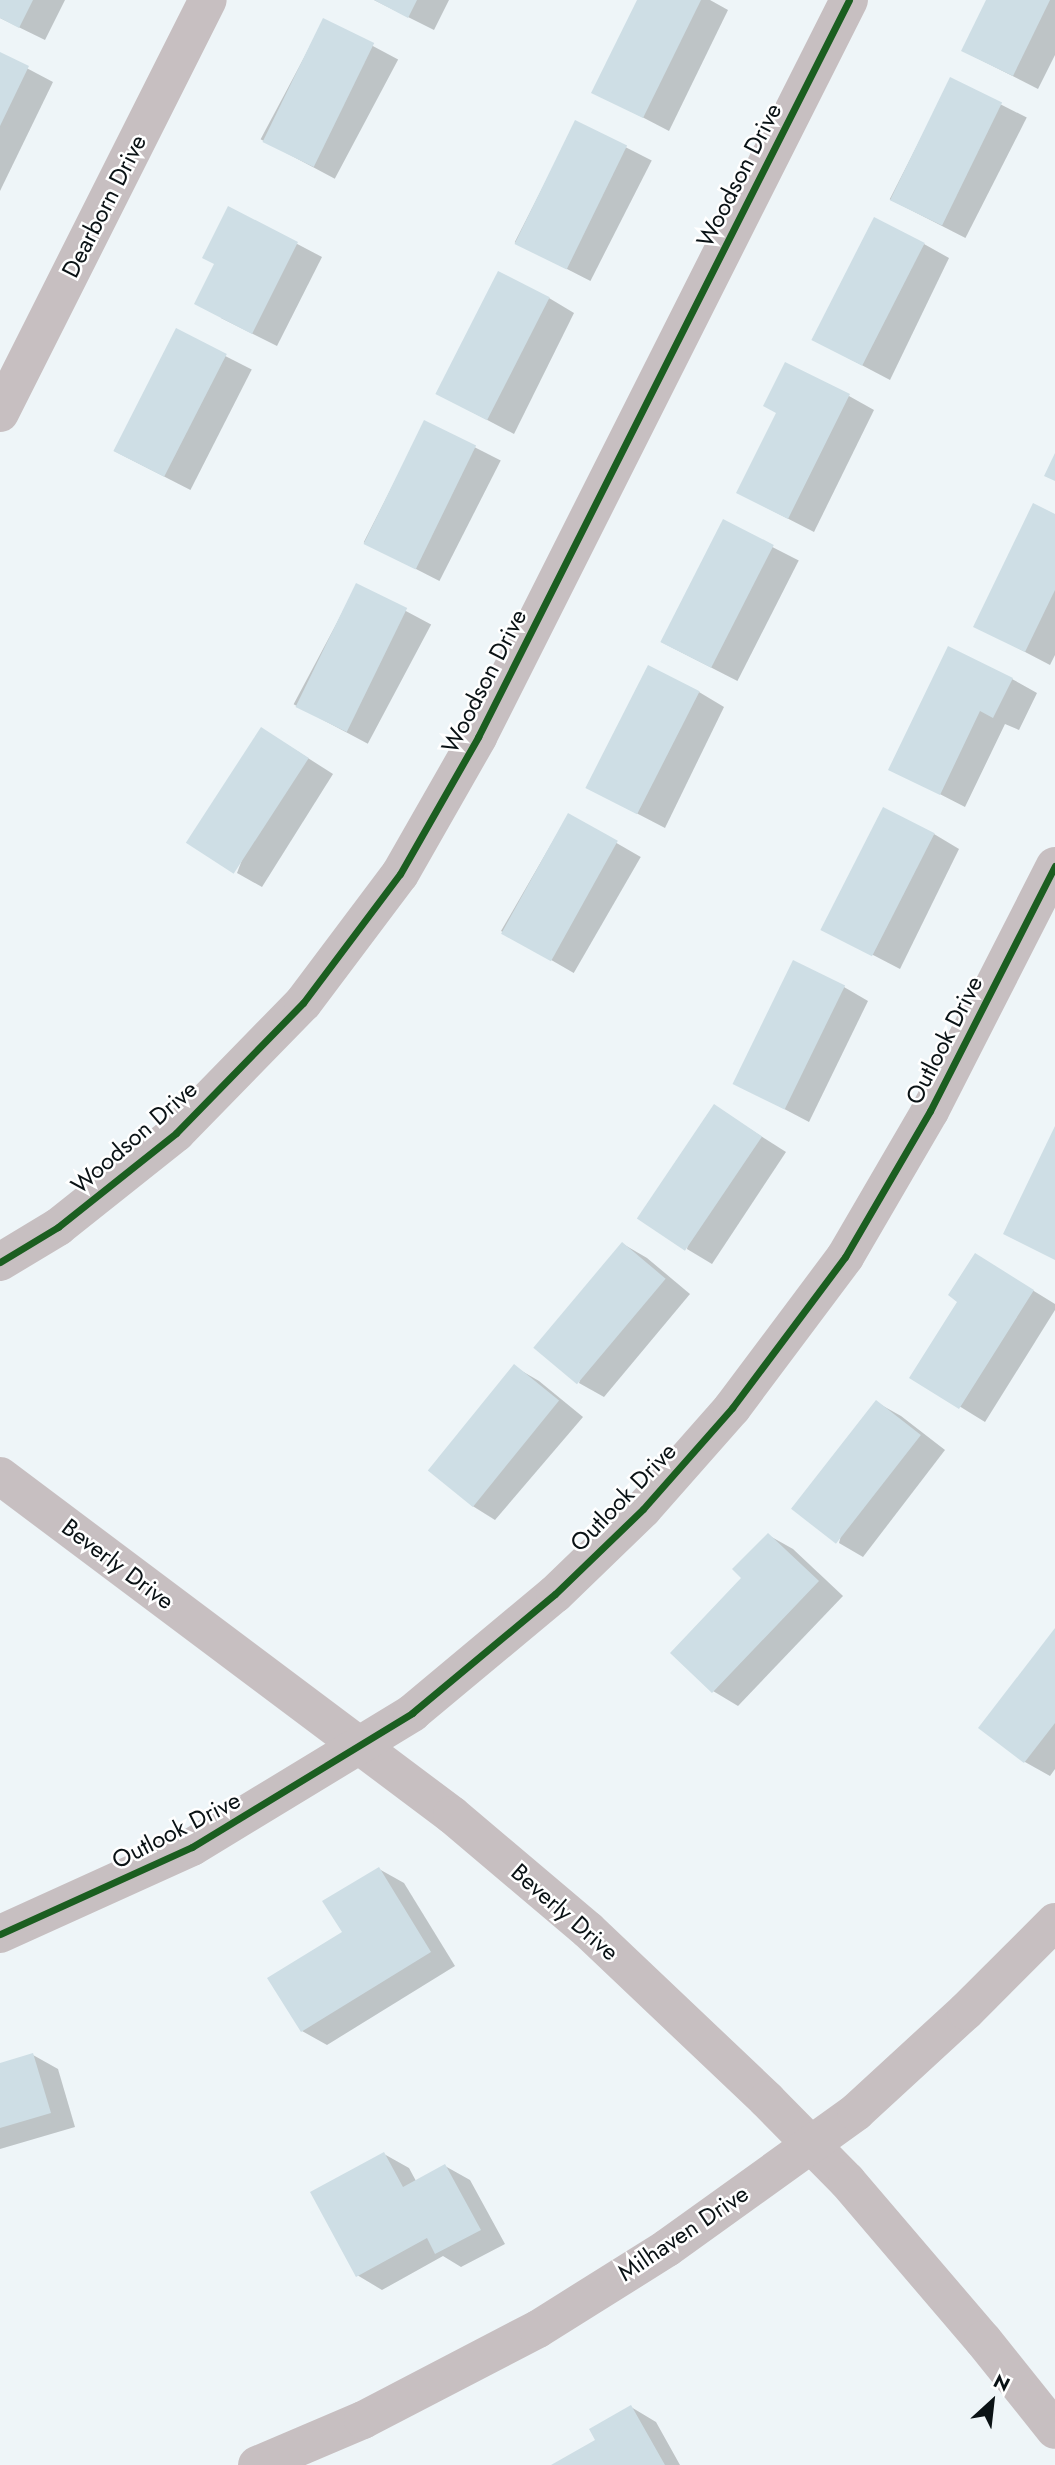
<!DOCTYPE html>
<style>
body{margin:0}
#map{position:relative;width:1055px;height:2465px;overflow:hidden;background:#eef5f8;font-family:Jost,sans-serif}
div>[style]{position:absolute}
.shadow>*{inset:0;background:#0003;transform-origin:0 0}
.building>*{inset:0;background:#cedee5;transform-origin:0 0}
.minor>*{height:38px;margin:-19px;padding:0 19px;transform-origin:19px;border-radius:19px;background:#c7bfc1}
.cycleway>*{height:7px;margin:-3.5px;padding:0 3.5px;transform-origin:3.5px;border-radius:3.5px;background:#1b5e20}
span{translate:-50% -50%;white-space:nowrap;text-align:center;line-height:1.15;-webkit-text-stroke:5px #fff;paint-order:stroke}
.street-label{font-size:24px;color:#0a1215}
.north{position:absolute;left:957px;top:2367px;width:70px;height:70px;-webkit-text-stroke:5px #fff;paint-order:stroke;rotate:27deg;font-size:19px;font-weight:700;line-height:28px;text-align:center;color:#0a1215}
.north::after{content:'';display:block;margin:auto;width:24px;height:32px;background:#0a1215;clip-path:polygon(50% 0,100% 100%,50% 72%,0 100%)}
</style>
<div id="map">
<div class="shadow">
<div style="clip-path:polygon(0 0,65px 0,45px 40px,0 18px)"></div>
<div style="clip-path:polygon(374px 0,449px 0,434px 30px)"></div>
<div style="clip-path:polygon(639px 0,710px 0,728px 10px,669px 131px,594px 92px)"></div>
<div style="clip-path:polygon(988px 0,1055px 0,1055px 55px,1038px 89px,963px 51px)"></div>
<div style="left:324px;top:20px;width:84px;height:135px;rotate:28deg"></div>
<div style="clip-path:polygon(0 54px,53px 82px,0 191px)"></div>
<div style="left:951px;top:79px;width:85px;height:135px;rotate:27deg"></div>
<div style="left:576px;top:122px;width:85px;height:135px;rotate:27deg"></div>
<div style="clip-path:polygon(229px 208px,322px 257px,277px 346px,221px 318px,216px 264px)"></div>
<div style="clip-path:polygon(924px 244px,949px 258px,890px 380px,816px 341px)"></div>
<div style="clip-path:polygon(549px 298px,574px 313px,514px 434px,440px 395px)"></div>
<div style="left:176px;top:331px;width:85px;height:135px;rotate:27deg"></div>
<div style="clip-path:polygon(849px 396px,874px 410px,814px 532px,738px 493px,778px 413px)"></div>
<div style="left:425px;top:422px;width:85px;height:135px;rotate:27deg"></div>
<div style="clip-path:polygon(1055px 516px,1055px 655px,1050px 665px,975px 626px)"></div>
<div style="left:723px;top:522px;width:85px;height:135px;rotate:27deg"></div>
<div style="left:357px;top:585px;width:84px;height:135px;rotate:28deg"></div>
<div style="clip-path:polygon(1012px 679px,1037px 693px,1019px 730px,1005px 724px,965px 807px,891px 769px)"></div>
<div style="clip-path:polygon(699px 692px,724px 707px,665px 828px,590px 789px)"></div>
<div style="clip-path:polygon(286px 744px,333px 774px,262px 887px,237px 873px)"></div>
<div style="left:568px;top:815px;width:84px;height:134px;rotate:30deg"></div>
<div style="clip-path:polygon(934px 834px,959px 849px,900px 969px,825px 930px)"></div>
<div style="clip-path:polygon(844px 987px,868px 1001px,809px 1122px,735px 1083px)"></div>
<div style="clip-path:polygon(715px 1107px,786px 1152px,712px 1264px,687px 1249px)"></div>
<div style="clip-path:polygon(623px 1244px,647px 1258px,690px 1294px,604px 1397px,579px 1383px)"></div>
<div style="clip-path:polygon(1000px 1270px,1055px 1304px,1055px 1310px,985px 1422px,912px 1377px,960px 1301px)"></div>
<div style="clip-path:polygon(515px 1367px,539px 1381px,583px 1417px,495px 1520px,471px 1505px)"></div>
<div style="clip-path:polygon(876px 1402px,901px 1416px,945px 1450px,863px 1557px,839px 1543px)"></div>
<div style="clip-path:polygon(768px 1535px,793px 1549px,843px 1596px,738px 1706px,713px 1691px,743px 1578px)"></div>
<div style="clip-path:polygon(1055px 1631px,1055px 1769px,1050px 1776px,1025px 1762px,981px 1728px)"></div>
<div style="clip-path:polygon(379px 1869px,404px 1883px,455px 1966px,327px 2045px,302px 2031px,344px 1933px)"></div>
<div style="clip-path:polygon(33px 2055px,58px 2069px,75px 2127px,0 2149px,0 2065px)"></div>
<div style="clip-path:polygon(384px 2154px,409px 2168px,416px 2181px,445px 2166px,470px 2180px,505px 2244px,461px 2267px,443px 2256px,382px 2290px,357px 2275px)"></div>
<div style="clip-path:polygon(631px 2407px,656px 2422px,680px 2465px,555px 2465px,597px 2441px)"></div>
</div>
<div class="building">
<div style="clip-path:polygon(0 0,33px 0,19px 28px,0 18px)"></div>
<div style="clip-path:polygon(374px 0,417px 0,408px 18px)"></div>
<div style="clip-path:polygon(637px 0,701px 0,643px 118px,591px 93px)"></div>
<div style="clip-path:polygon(986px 0,1050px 0,1013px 76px,961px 51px)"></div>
<div style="left:323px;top:18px;width:57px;height:138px;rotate:26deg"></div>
<div style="clip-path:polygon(0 52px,29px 66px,0 126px)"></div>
<div style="left:950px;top:77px;width:58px;height:137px;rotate:26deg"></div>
<div style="left:575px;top:120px;width:58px;height:138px;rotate:26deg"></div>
<div style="clip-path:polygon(228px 206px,298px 242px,252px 334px,194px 304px,214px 264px,202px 258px)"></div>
<div style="left:874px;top:217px;width:57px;height:138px;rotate:27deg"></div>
<div style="left:498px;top:271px;width:58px;height:138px;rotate:27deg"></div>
<div style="left:176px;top:328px;width:57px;height:138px;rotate:27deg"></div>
<div style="clip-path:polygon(785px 362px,850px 394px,788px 519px,736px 493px,776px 413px,763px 406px)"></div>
<div style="left:424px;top:420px;width:58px;height:138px;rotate:26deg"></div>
<div style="clip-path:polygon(1055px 453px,1055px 481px,1044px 476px)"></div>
<div style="clip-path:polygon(1033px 503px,1055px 514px,1055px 590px,1025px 652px,973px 627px)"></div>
<div style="left:723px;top:519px;width:57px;height:138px;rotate:27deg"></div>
<div style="left:356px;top:583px;width:57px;height:138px;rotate:26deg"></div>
<div style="clip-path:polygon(948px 646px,1013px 678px,993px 718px,980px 711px,940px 795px,888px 770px)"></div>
<div style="left:648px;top:665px;width:58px;height:138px;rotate:27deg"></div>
<div style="left:261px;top:727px;width:57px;height:138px;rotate:33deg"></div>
<div style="left:883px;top:807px;width:58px;height:138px;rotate:27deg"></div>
<div style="left:568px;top:813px;width:57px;height:138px;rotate:29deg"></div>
<div style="left:793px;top:960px;width:58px;height:138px;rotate:26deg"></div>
<div style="left:714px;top:1104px;width:58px;height:138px;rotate:34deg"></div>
<div style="clip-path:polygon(1055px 1126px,1055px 1260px,1003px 1234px)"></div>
<div style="left:622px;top:1242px;width:57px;height:138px;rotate:40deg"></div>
<div style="clip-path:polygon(975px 1253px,1034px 1290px,959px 1409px,909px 1378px,957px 1302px,948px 1295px)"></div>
<div style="left:514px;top:1364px;width:58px;height:137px;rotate:39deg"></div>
<div style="left:876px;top:1400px;width:57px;height:138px;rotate:38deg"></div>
<div style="clip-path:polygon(768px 1533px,819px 1581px,712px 1693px,670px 1653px,741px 1578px,732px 1569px)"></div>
<div style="clip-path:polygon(1055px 1628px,1055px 1723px,1024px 1763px,978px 1728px)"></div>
<div style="clip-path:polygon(379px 1867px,431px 1952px,301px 2032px,267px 1978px,342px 1932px,322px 1901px)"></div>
<div style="clip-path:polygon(33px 2053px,51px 2113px,0 2128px,0 2063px)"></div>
<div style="clip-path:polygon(384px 2152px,403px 2187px,445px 2164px,481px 2230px,435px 2254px,427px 2238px,356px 2277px,310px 2192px)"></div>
<div style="clip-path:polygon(631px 2405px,665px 2465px,551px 2465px,595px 2440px,589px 2429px)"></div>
</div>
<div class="minor">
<div style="left:0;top:413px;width:462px;rotate:-63.3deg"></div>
<div style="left:0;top:1262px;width:68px;rotate:-31.1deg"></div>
<div style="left:58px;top:1227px;width:151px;rotate:-38.5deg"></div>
<div style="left:176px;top:1133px;width:182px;rotate:-45.7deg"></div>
<div style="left:303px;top:1003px;width:161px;rotate:-53.1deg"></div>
<div style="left:400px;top:874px;width:158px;rotate:-60.3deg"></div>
<div style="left:478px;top:737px;width:825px;rotate:-63.28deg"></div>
<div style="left:0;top:1476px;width:565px;rotate:36.87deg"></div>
<div style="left:452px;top:1815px;width:178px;rotate:40.2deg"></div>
<div style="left:588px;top:1930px;width:247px;rotate:43.5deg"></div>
<div style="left:767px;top:2100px;width:114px;rotate:45.4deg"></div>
<div style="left:847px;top:2181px;width:209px;rotate:49.5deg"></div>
<div style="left:983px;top:2340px;width:115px;rotate:51.3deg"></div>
<div style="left:0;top:1934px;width:211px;rotate:-24.4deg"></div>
<div style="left:192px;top:1847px;width:258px;rotate:-31.3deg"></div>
<div style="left:412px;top:1713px;width:186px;rotate:-39.8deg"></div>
<div style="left:555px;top:1594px;width:122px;rotate:-44deg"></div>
<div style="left:643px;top:1509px;width:135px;rotate:-48.6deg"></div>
<div style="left:732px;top:1408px;width:189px;rotate:-53.2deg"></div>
<div style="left:845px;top:1257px;width:169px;rotate:-59.8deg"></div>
<div style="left:930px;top:1111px;width:275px;rotate:-63deg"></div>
<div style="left:257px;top:2465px;width:115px;rotate:-23deg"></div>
<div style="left:363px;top:2420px;width:197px;rotate:-27.5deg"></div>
<div style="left:538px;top:2329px;width:152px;rotate:-32.1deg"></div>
<div style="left:667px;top:2248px;width:233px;rotate:-35.7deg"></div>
<div style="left:856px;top:2112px;width:149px;rotate:-42.6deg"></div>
<div style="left:966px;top:2011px;width:126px;rotate:-45deg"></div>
</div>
<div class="cycleway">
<div style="left:0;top:1262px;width:68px;rotate:-31.1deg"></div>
<div style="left:58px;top:1227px;width:151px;rotate:-38.5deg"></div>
<div style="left:176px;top:1133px;width:182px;rotate:-45.7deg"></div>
<div style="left:303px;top:1003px;width:161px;rotate:-53.1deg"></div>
<div style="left:400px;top:874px;width:158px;rotate:-60.3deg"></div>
<div style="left:478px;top:737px;width:825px;rotate:-63.28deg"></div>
<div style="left:0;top:1934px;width:211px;rotate:-24.4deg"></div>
<div style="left:192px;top:1847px;width:258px;rotate:-31.3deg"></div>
<div style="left:412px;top:1713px;width:186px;rotate:-39.8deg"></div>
<div style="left:555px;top:1594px;width:122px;rotate:-44deg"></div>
<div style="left:643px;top:1509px;width:135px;rotate:-48.6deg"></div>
<div style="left:732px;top:1408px;width:189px;rotate:-53.2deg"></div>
<div style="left:845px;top:1257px;width:169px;rotate:-59.8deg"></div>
<div style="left:930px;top:1111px;width:275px;rotate:-63deg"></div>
</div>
<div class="street-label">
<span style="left:739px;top:175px;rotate:-63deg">Woodson Drive</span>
<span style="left:104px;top:206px;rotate:-63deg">Dearborn Drive</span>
<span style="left:484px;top:681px;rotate:-63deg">Woodson Drive</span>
<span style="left:944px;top:1040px;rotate:-63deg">Outlook Drive</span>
<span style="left:134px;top:1137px;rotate:-41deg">Woodson Drive</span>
<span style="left:623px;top:1497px;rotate:-46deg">Outlook Drive</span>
<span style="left:118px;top:1564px;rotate:37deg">Beverly Drive</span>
<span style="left:176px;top:1830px;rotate:-27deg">Outlook Drive</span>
<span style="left:565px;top:1912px;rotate:41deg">Beverly Drive</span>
<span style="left:683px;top:2233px;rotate:-34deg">Milhaven Drive</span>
</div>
<div class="north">N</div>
</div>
